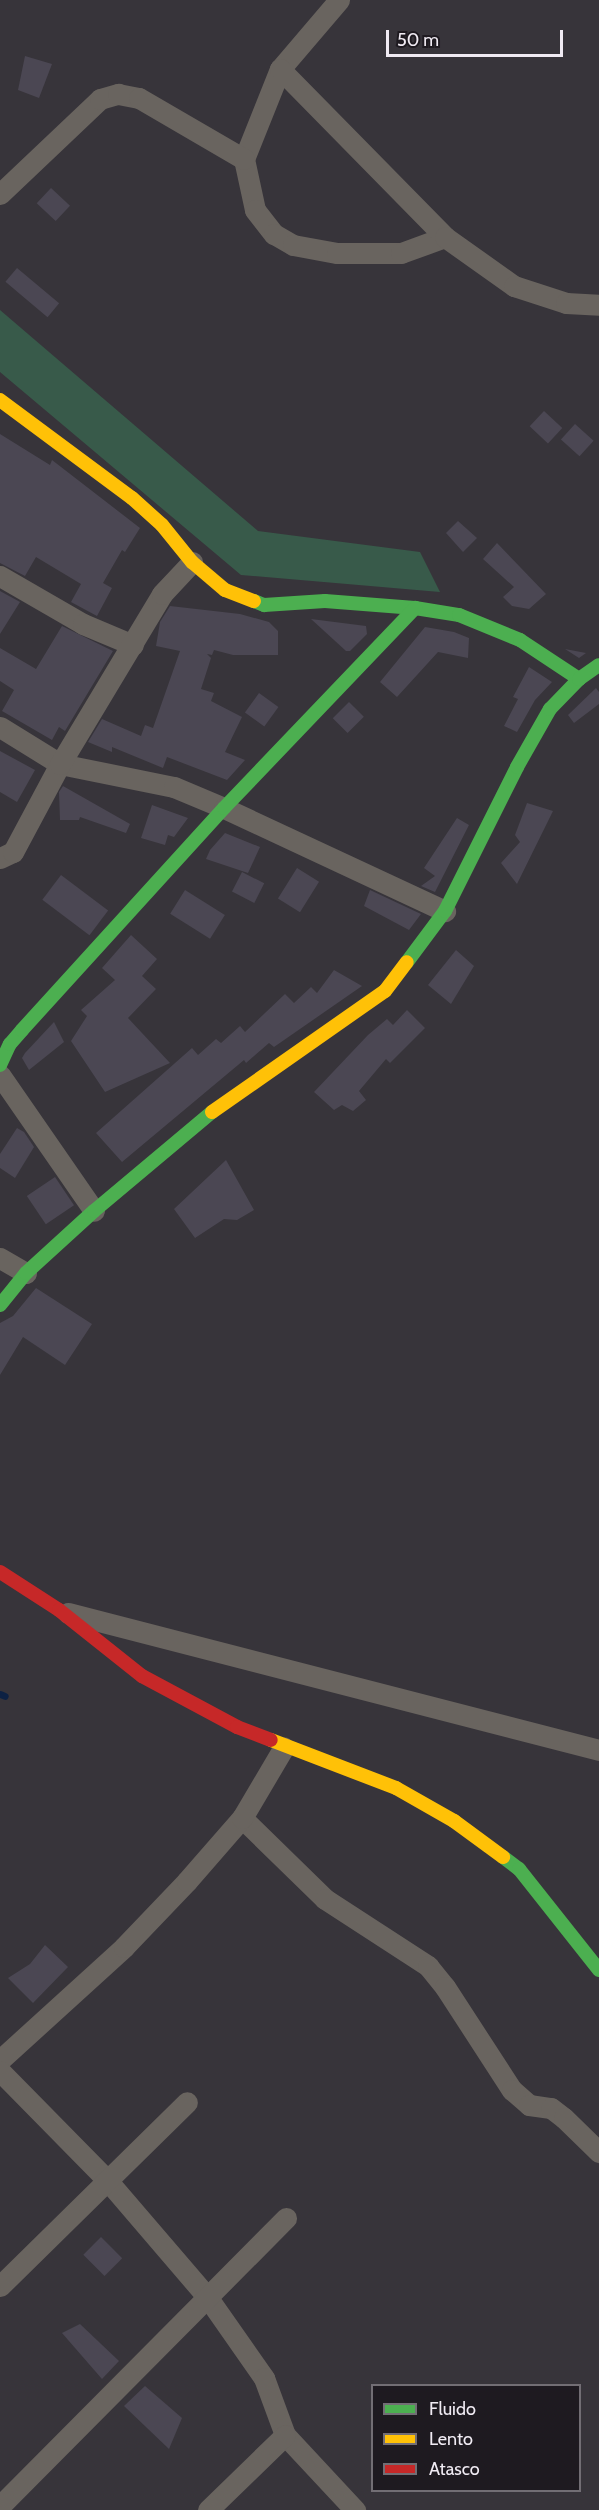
<!DOCTYPE html>
<style>
body{margin:0}
#map{position:relative;width:599px;height:2510px;overflow:hidden;background:#37343a;font-family:Cabin,sans-serif}
div>[style]{position:absolute}
.green>*{inset:0;background:#385a4a}
.stream>*{height:7px;margin:-3.5px;padding:0 3.5px;transform-origin:3.5px;border-radius:3.5px;background:#0d2143}
.building>*{inset:0;background:#4b4753;transform-origin:0 0}
.street>*{height:21px;margin:-10.5px;padding:0 10.5px;transform-origin:10.5px;border-radius:10.5px;background:#69645f}
.fast>*{height:14px;margin:-7px;padding:0 7px;transform-origin:7px;border-radius:7px;background:#4caf50}
.slow>*{height:14px;margin:-7px;padding:0 7px;transform-origin:7px;border-radius:7px;background:#ffc107}
.jam>*{height:14px;margin:-7px;padding:0 7px;transform-origin:7px;border-radius:7px;background:#c62828}
span{translate:-50% -50%;white-space:nowrap;text-align:center;line-height:1.15;-webkit-text-stroke:4.5px #1e1a20;paint-order:stroke}
.legend{position:absolute;left:371px;top:2384px;width:210px;height:108px;box-sizing:border-box;background:#1e1a20;border:2px solid #726e74;margin:0;padding:8px 10px;list-style:none;font-size:18px;color:#f0ebf3}
.legend li{display:flex;align-items:center;gap:12px;height:30px}
.legend b{width:30px;border:2px solid #726e74}
.scale{position:absolute;left:386px;top:30px;width:177px;height:27px;box-sizing:border-box;border:3px solid #f0ebf3;border-top:0;padding-left:8px;font-size:18px;line-height:21px;white-space:nowrap;color:#f0ebf3;-webkit-text-stroke:4px #1e1a20;paint-order:stroke}
</style>
<div id="map">
<div class="green">
<div style="clip-path:polygon(0 310px,258px 531px,420px 552px,440px 592px,241px 575px,0 372px)"></div>
</div>
<div class="stream">
<div style="left:0;top:1694px;width:5px;rotate:22deg"></div>
</div>
<div class="building">
<div style="clip-path:polygon(25px 56px,52px 64px,39px 98px,18px 90px)"></div>
<div style="left:51px;top:188px;width:26px;height:21px;rotate:43deg"></div>
<div style="left:17px;top:268px;width:55px;height:18px;rotate:40deg"></div>
<div style="left:544px;top:411px;width:25px;height:21px;rotate:43deg"></div>
<div style="left:575px;top:424px;width:25px;height:21px;rotate:42deg"></div>
<div style="clip-path:polygon(0 434px,50px 465px,52px 460px,140px 528px,125px 552px,122px 550px,103px 583px,112px 588px,97px 616px,71px 602px,81px 584px,36px 557px,25px 576px,0 563px)"></div>
<div style="clip-path:polygon(458px 521px,477px 538px,463px 552px,446px 533px)"></div>
<div style="clip-path:polygon(497px 543px,546px 594px,529px 609px,512px 606px,503px 597px,514px 587px,483px 559px)"></div>
<div style="clip-path:polygon(0 591px,20px 602px,0 634px)"></div>
<div style="clip-path:polygon(170px 606px,240px 614px,269px 622px,278px 631px,278px 655px,233px 655px,214px 650px,212px 655px,207px 654px,211px 658px,201px 689px,214px 693px,211px 701px,242px 717px,225px 752px,245px 760px,227px 780px,167px 757px,163px 768px,112px 747px,112px 752px,88px 742px,102px 719px,141px 736px,145px 725px,153px 728px,180px 651px,156px 646px,160px 622px)"></div>
<div style="clip-path:polygon(311px 619px,366px 626px,367px 634px,350px 651px,346px 651px)"></div>
<div style="clip-path:polygon(62px 626px,113px 651px,65px 731px,59px 727px,52px 740px,2px 711px,14px 690px,0 681px,0 648px,36px 669px)"></div>
<div style="clip-path:polygon(425px 627px,454px 632px,469px 638px,468px 658px,438px 652px,397px 697px,380px 682px)"></div>
<div style="clip-path:polygon(565px 649px,586px 653px,579px 658px)"></div>
<div style="clip-path:polygon(529px 667px,552px 682px,535px 700px,517px 732px,504px 726px,518px 699px,513px 697px)"></div>
<div style="clip-path:polygon(596px 688px,599px 692px,599px 704px,574px 723px,568px 715px)"></div>
<div style="left:259px;top:693px;width:24px;height:24px;rotate:36deg"></div>
<div style="left:349px;top:702px;width:21px;height:23px;rotate:45deg"></div>
<div style="clip-path:polygon(0 751px,35px 770px,17px 802px,0 792px)"></div>
<div style="clip-path:polygon(63px 786px,130px 824px,126px 833px,80px 817px,79px 820px,60px 820px,59px 792px)"></div>
<div style="clip-path:polygon(527px 803px,553px 811px,517px 884px,501px 863px,520px 842px,515px 835px)"></div>
<div style="clip-path:polygon(152px 805px,188px 818px,174px 837px,168px 835px,165px 845px,141px 838px)"></div>
<div style="clip-path:polygon(457px 818px,469px 825px,435px 892px,421px 886px,435px 876px,424px 868px)"></div>
<div style="clip-path:polygon(225px 833px,260px 847px,248px 873px,206px 859px,210px 850px)"></div>
<div style="left:297px;top:868px;width:26px;height:36px;rotate:32deg"></div>
<div style="left:242px;top:872px;width:25px;height:22px;rotate:27deg"></div>
<div style="left:61px;top:875px;width:59px;height:31px;rotate:37deg"></div>
<div style="left:185px;top:890px;width:47px;height:28px;rotate:32deg"></div>
<div style="clip-path:polygon(370px 890px,421px 914px,409px 930px,364px 906px)"></div>
<div style="clip-path:polygon(131px 935px,157px 959px,142px 976px,156px 989px,128px 1018px,170px 1063px,105px 1092px,71px 1041px,87px 1016px,81px 1010px,115px 980px,102px 968px)"></div>
<div style="clip-path:polygon(456px 950px,474px 966px,451px 1004px,428px 985px)"></div>
<div style="clip-path:polygon(334px 970px,362px 986px,274px 1047px,269px 1043px,246px 1063px,244px 1060px,122px 1162px,96px 1133px,192px 1048px,198px 1055px,216px 1039px,221px 1043px,240px 1026px,245px 1032px,285px 994px,294px 1003px,311px 987px,317px 993px)"></div>
<div style="clip-path:polygon(407px 1010px,425px 1028px,390px 1063px,386px 1059px,359px 1091px,366px 1100px,353px 1111px,342px 1105px,334px 1110px,314px 1092px,368px 1035px,387px 1019px,393px 1025px)"></div>
<div style="clip-path:polygon(54px 1022px,64px 1042px,29px 1070px,22px 1058px,25px 1053px)"></div>
<div style="clip-path:polygon(17px 1128px,24px 1132px,34px 1147px,15px 1178px,0 1168px,0 1154px)"></div>
<div style="clip-path:polygon(226px 1160px,254px 1210px,237px 1220px,224px 1219px,195px 1238px,174px 1209px)"></div>
<div style="left:55px;top:1177px;width:34px;height:34px;rotate:56deg"></div>
<div style="clip-path:polygon(36px 1288px,92px 1324px,65px 1365px,23px 1337px,0 1375px,0 1323px,13px 1316px)"></div>
<div style="clip-path:polygon(45px 1945px,68px 1967px,33px 2003px,8px 1978px,30px 1964px)"></div>
<div style="left:101px;top:2237px;width:30px;height:25px;rotate:45deg"></div>
<div style="clip-path:polygon(80px 2324px,119px 2361px,102px 2379px,62px 2333px)"></div>
<div style="clip-path:polygon(145px 2386px,182px 2418px,169px 2449px,124px 2406px)"></div>
</div>
<div class="street">
<div style="left:339px;top:0;width:91px;rotate:130.5deg"></div>
<div style="left:280px;top:69px;width:97px;rotate:111.8deg"></div>
<div style="left:244px;top:159px;width:52px;rotate:77.8deg"></div>
<div style="left:255px;top:210px;width:31px;rotate:52deg"></div>
<div style="left:274px;top:234px;width:22px;rotate:30deg"></div>
<div style="left:293px;top:245px;width:45px;rotate:10.3deg"></div>
<div style="left:337px;top:253px;width:64px"></div>
<div style="left:401px;top:253px;width:47px;rotate:-20deg"></div>
<div style="left:280px;top:69px;width:235px;rotate:45.5deg"></div>
<div style="left:445px;top:237px;width:85px;rotate:35.4deg"></div>
<div style="left:514px;top:286px;width:55px;rotate:18.1deg"></div>
<div style="left:566px;top:303px;width:33px;rotate:3deg"></div>
<div style="left:0;top:194px;width:138px;rotate:-43.5deg"></div>
<div style="left:100px;top:99px;width:19px;rotate:-16deg"></div>
<div style="left:118px;top:94px;width:21px;rotate:11deg"></div>
<div style="left:139px;top:98px;width:121px;rotate:30.2deg"></div>
<div style="left:0;top:576px;width:96px;rotate:30deg"></div>
<div style="left:83px;top:624px;width:54px;rotate:22.8deg"></div>
<div style="left:0;top:727px;width:70px;rotate:31.7deg"></div>
<div style="left:60px;top:764px;width:116px;rotate:11.4deg"></div>
<div style="left:174px;top:787px;width:54px;rotate:22.8deg"></div>
<div style="left:224px;top:808px;width:244px;rotate:25deg"></div>
<div style="left:0;top:858px;width:14px;rotate:-25deg"></div>
<div style="left:13px;top:852px;width:100px;rotate:-61.9deg"></div>
<div style="left:60px;top:764px;width:198px;rotate:-59deg"></div>
<div style="left:162px;top:594px;width:44px;rotate:-46.8deg"></div>
<div style="left:0;top:1075px;width:165px;rotate:55.3deg"></div>
<div style="left:0;top:1258px;width:30px;rotate:30deg"></div>
<div style="left:68px;top:1613px;width:548px;rotate:14.47deg"></div>
<div style="left:242px;top:1818px;width:116px;rotate:44.3deg"></div>
<div style="left:325px;top:1899px;width:123px;rotate:33deg"></div>
<div style="left:428px;top:1966px;width:27px;rotate:51deg"></div>
<div style="left:445px;top:1987px;width:123px;rotate:57deg"></div>
<div style="left:512px;top:2090px;width:23px;rotate:41deg"></div>
<div style="left:529px;top:2105px;width:22px;rotate:8deg"></div>
<div style="left:551px;top:2108px;width:16px;rotate:38deg"></div>
<div style="left:564px;top:2118px;width:49px;rotate:44.2deg"></div>
<div style="left:0;top:2060px;width:168px;rotate:-42.3deg"></div>
<div style="left:124px;top:1947px;width:91px;rotate:-46.3deg"></div>
<div style="left:187px;top:1881px;width:84px;rotate:-48.9deg"></div>
<div style="left:242px;top:1818px;width:82px;rotate:-59.4deg"></div>
<div style="left:0;top:2071px;width:153px;rotate:45.5deg"></div>
<div style="left:107px;top:2180px;width:155px;rotate:49.4deg"></div>
<div style="left:208px;top:2298px;width:98px;rotate:55deg"></div>
<div style="left:264px;top:2378px;width:61px;rotate:69.8deg"></div>
<div style="left:285px;top:2435px;width:103px;rotate:47deg"></div>
<div style="left:0;top:2286px;width:262px;rotate:-44.5deg"></div>
<div style="left:0;top:2506px;width:406px;rotate:-45.2deg"></div>
<div style="left:208px;top:2510px;width:107px;rotate:-44.2deg"></div>
</div>
<div class="fast">
<div style="left:254px;top:601px;width:11px;rotate:22deg"></div>
<div style="left:264px;top:605px;width:61px;rotate:-3.8deg"></div>
<div style="left:325px;top:601px;width:90px;rotate:4.4deg"></div>
<div style="left:415px;top:608px;width:45px;rotate:9deg"></div>
<div style="left:459px;top:615px;width:66px;rotate:22.3deg"></div>
<div style="left:520px;top:640px;width:71px;rotate:33.5deg"></div>
<div style="left:407px;top:962px;width:64px;rotate:-53.3deg"></div>
<div style="left:445px;top:911px;width:161px;rotate:-63.4deg"></div>
<div style="left:517px;top:767px;width:67px;rotate:-60.4deg"></div>
<div style="left:550px;top:709px;width:42px;rotate:-46deg"></div>
<div style="left:579px;top:679px;width:24px;rotate:-35deg"></div>
<div style="left:0;top:1065px;width:23px;rotate:-65deg"></div>
<div style="left:10px;top:1044px;width:18px;rotate:-49deg"></div>
<div style="left:22px;top:1030px;width:300px;rotate:-47.7deg"></div>
<div style="left:224px;top:808px;width:277px;rotate:-46.3deg"></div>
<div style="left:0;top:1305px;width:41px;rotate:-50.9deg"></div>
<div style="left:26px;top:1273px;width:92px;rotate:-42.4deg"></div>
<div style="left:94px;top:1211px;width:154px;rotate:-40deg"></div>
<div style="left:503px;top:1857px;width:20px;rotate:37deg"></div>
<div style="left:519px;top:1869px;width:129px;rotate:51.6deg"></div>
</div>
<div class="slow">
<div style="left:0;top:400px;width:164px;rotate:36.6deg"></div>
<div style="left:132px;top:498px;width:40px;rotate:42deg"></div>
<div style="left:162px;top:525px;width:48px;rotate:51deg"></div>
<div style="left:192px;top:562px;width:43px;rotate:40.3deg"></div>
<div style="left:225px;top:590px;width:31px;rotate:21deg"></div>
<div style="left:212px;top:1112px;width:211px;rotate:-35deg"></div>
<div style="left:385px;top:991px;width:36px;rotate:-53deg"></div>
<div style="left:271px;top:1740px;width:134px;rotate:21deg"></div>
<div style="left:396px;top:1788px;width:67px;rotate:29.6deg"></div>
<div style="left:454px;top:1821px;width:61px;rotate:36.3deg"></div>
</div>
<div class="jam">
<div style="left:0;top:1572px;width:70px;rotate:32.8deg"></div>
<div style="left:59px;top:1610px;width:106px;rotate:38.5deg"></div>
<div style="left:142px;top:1676px;width:108px;rotate:28.2deg"></div>
<div style="left:237px;top:1727px;width:36px;rotate:21deg"></div>
</div>
<ul class="legend">
<li><b style="height:8px;background:#4caf50"></b>Fluido</li>
<li><b style="height:8px;background:#ffc107"></b>Lento</li>
<li><b style="height:8px;background:#c62828"></b>Atasco</li>
</ul>
<div class="scale">50 m</div>
</div>
